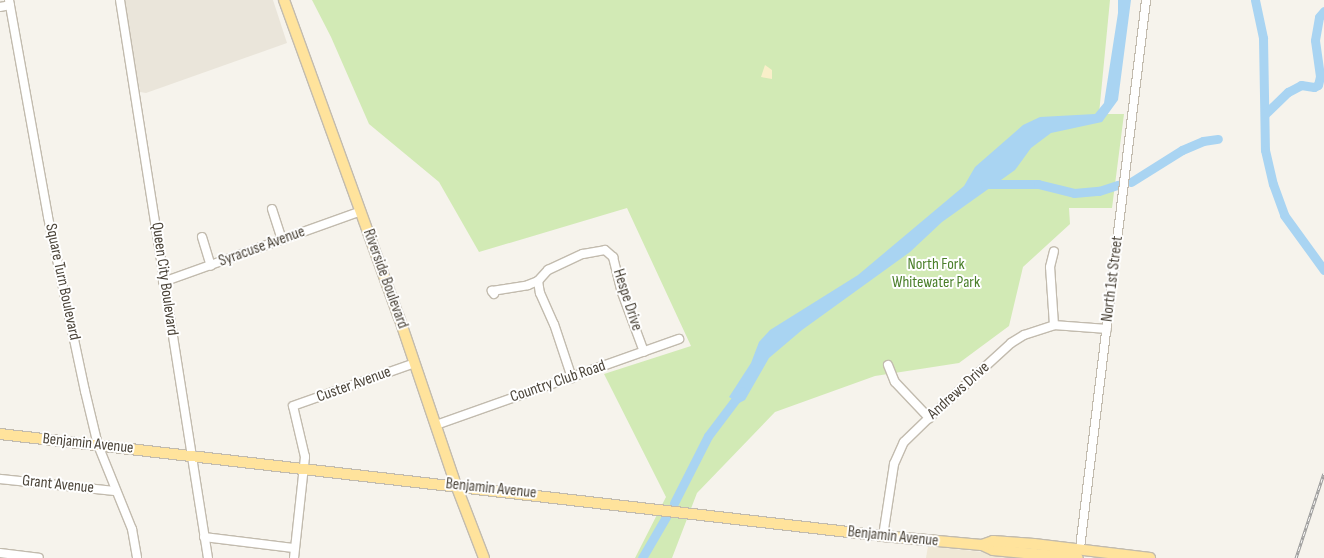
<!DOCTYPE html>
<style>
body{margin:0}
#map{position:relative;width:1324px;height:558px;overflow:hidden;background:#f6f3ec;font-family:"Sofia Sans Condensed",sans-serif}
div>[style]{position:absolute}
.residential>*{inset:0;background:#eae5da}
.education>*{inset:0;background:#efe8d6}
.green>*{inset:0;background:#d2eab5}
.sand>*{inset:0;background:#f9efc9}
.water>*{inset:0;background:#a9d4f2}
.river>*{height:9px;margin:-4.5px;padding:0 4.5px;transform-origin:4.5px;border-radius:4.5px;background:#a9d4f2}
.roads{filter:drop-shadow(1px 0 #c2bbae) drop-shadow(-1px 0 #c2bbae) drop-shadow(0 1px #c2bbae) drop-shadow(0 -1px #c2bbae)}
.minor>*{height:8px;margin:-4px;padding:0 4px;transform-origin:4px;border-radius:4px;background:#fff}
.major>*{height:10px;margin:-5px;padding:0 5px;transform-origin:5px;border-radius:5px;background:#ffe39c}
.rail>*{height:3px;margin-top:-1.5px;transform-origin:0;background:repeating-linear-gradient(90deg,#fff 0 4px,#9a9a9a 0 8px);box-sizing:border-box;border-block:1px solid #9a9a9a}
span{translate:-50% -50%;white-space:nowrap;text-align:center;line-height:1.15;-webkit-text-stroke:4px #fff;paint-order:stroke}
.street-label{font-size:16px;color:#4b4439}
.park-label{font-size:16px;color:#4a7f2a}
</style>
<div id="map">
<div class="residential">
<div style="clip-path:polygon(124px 0,273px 0,287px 43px,146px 93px,140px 92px)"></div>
</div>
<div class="education">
<div style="clip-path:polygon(928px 546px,1037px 558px,926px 558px)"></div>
</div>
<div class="green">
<div style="clip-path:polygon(312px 0,1110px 0,1099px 114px,1124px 114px,1112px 208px,1069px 208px,1070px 224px,1023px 267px,1009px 326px,959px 363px,875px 376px,775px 412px,697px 493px,672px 558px,635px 558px,666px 497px,604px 374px,691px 346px,627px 208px,479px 252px,439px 182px,369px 124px,331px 37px)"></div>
</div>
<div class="sand">
<div style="clip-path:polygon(765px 65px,772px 70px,772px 79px,761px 77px)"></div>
</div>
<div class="water">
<div style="clip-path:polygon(1118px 0,1131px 0,1118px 100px,1102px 122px,1051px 133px,1031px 148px,1015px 170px,942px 222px,910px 252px,802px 330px,769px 358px,745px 400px,739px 403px,729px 397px,751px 363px,759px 342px,770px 330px,858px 275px,964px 186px,975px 167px,1023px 125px,1040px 117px,1095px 114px,1104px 103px,1118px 13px)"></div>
</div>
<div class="river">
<div style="left:1255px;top:0;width:39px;rotate:78deg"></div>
<div style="left:1263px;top:38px;width:112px;rotate:89deg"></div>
<div style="left:1265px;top:150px;width:35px;rotate:77deg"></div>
<div style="left:1273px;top:184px;width:33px;rotate:70deg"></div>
<div style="left:1284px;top:215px;width:68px;rotate:54deg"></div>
<div style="left:1265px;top:114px;width:32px;rotate:-44deg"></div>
<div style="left:1288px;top:92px;width:15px;rotate:-28deg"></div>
<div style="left:1301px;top:85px;width:13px;rotate:9deg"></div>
<div style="left:1314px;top:87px;width:4px;rotate:-27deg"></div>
<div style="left:1318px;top:85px;width:9px;rotate:-77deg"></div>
<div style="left:1320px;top:76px;width:36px;rotate:-98deg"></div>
<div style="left:1315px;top:40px;width:23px;rotate:-80deg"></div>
<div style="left:1319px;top:17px;width:8px;rotate:-50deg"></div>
<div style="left:1131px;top:182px;width:60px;rotate:-32.1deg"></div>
<div style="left:1182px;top:150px;width:23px;rotate:-23deg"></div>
<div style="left:1203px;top:141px;width:15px;rotate:-8deg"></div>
<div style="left:985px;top:184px;width:53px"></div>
<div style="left:1038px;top:184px;width:37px;rotate:14deg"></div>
<div style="left:1074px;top:193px;width:25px;rotate:-5deg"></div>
<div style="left:1099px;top:191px;width:20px;rotate:-18deg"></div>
<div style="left:674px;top:503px;width:75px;rotate:-63.1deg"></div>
<div style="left:708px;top:436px;width:56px;rotate:-52.9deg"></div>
<div style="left:642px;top:558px;width:48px;rotate:-59.7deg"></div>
</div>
<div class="roads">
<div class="minor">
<div style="left:9px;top:0;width:220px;rotate:79.8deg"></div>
<div style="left:48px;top:217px;width:178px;rotate:78deg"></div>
<div style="left:85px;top:391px;width:56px;rotate:76.5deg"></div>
<div style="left:98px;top:445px;width:91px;rotate:68deg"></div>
<div style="left:132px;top:529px;width:29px;rotate:80deg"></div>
<div style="left:120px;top:0;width:565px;rotate:81.04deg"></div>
<div style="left:0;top:7px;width:10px;rotate:-11deg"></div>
<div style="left:272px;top:209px;width:32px;rotate:72deg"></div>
<div style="left:202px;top:237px;width:30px;rotate:73deg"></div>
<div style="left:538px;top:281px;width:12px;rotate:81deg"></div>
<div style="left:540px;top:293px;width:34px;rotate:66deg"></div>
<div style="left:554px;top:324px;width:57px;rotate:71.6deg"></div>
<div style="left:163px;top:282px;width:210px;rotate:-19.7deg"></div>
<div style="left:494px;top:294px;width:4px;rotate:-124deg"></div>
<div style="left:492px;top:291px;width:36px;rotate:-9deg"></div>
<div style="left:528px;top:285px;width:11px;rotate:-22deg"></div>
<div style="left:538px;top:281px;width:15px;rotate:-48deg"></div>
<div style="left:548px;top:270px;width:38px;rotate:-25deg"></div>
<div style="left:583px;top:254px;width:22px;rotate:-10deg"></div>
<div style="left:605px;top:250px;width:11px;rotate:41deg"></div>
<div style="left:613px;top:257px;width:34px;rotate:76deg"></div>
<div style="left:621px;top:290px;width:66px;rotate:69.6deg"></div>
<div style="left:1054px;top:325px;width:58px;rotate:-93.9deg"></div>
<div style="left:1050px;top:267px;width:16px;rotate:-76deg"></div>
<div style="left:888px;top:365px;width:18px;rotate:68deg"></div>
<div style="left:895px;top:382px;width:50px;rotate:46.6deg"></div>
<div style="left:436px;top:425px;width:258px;rotate:-19.5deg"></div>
<div style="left:0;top:479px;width:116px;rotate:6deg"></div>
<div style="left:883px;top:536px;width:73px;rotate:-81.3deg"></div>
<div style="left:894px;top:464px;width:24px;rotate:-66deg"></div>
<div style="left:904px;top:442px;width:35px;rotate:-44deg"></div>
<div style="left:929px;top:418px;width:111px;rotate:-42.4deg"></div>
<div style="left:1011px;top:343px;width:15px;rotate:-32deg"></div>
<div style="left:1024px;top:335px;width:32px;rotate:-18deg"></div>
<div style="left:1054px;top:325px;width:53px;rotate:4.3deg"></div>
<div style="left:204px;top:537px;width:90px;rotate:7deg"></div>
<div style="left:1080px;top:548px;width:552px;rotate:-83.13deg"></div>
<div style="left:0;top:553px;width:39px;rotate:7deg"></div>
<div style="left:294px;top:558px;width:102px;rotate:-83.8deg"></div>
<div style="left:305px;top:457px;width:52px;rotate:-103.2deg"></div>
<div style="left:293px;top:406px;width:129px;rotate:-19.4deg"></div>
</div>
<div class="major">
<div style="left:284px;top:0;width:337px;rotate:70.1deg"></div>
<div style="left:399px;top:317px;width:177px;rotate:71.3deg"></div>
<div style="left:456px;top:485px;width:78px;rotate:69deg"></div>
<div style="left:0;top:434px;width:889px;rotate:6.59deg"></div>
<div style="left:883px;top:536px;width:99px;rotate:5.2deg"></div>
<div style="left:982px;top:545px;width:12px;rotate:24deg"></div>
<div style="left:993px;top:550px;width:85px;rotate:5.4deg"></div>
<div style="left:982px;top:545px;width:12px;rotate:-20deg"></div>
<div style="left:993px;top:541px;width:41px;rotate:4.2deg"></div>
<div style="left:1034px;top:544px;width:117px;rotate:6.9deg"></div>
</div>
</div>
<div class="rail">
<div style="left:1296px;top:558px;width:89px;rotate:-71.8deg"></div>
</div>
<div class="street-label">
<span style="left:262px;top:247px;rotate:-20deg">Syracuse Avenue</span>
<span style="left:164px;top:279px;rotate:82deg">Queen City Boulevard</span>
<span style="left:385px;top:279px;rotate:70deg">Riverside Boulevard</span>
<span style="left:1113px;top:279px;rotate:-83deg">North 1st Street</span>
<span style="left:62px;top:282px;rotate:78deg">Square Turn Boulevard</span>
<span style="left:627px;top:300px;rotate:72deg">Hespe Drive</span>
<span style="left:558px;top:382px;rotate:-19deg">Country Club Road</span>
<span style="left:354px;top:385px;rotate:-20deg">Custer Avenue</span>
<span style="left:959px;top:391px;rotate:-42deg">Andrews Drive</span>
<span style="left:88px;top:444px;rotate:6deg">Benjamin Avenue</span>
<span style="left:58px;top:485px;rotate:6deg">Grant Avenue</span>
<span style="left:491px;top:489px;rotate:6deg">Benjamin Avenue</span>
<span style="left:893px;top:537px;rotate:6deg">Benjamin Avenue</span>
</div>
<div class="park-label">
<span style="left:936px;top:274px">North Fork<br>Whitewater Park</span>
</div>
</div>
